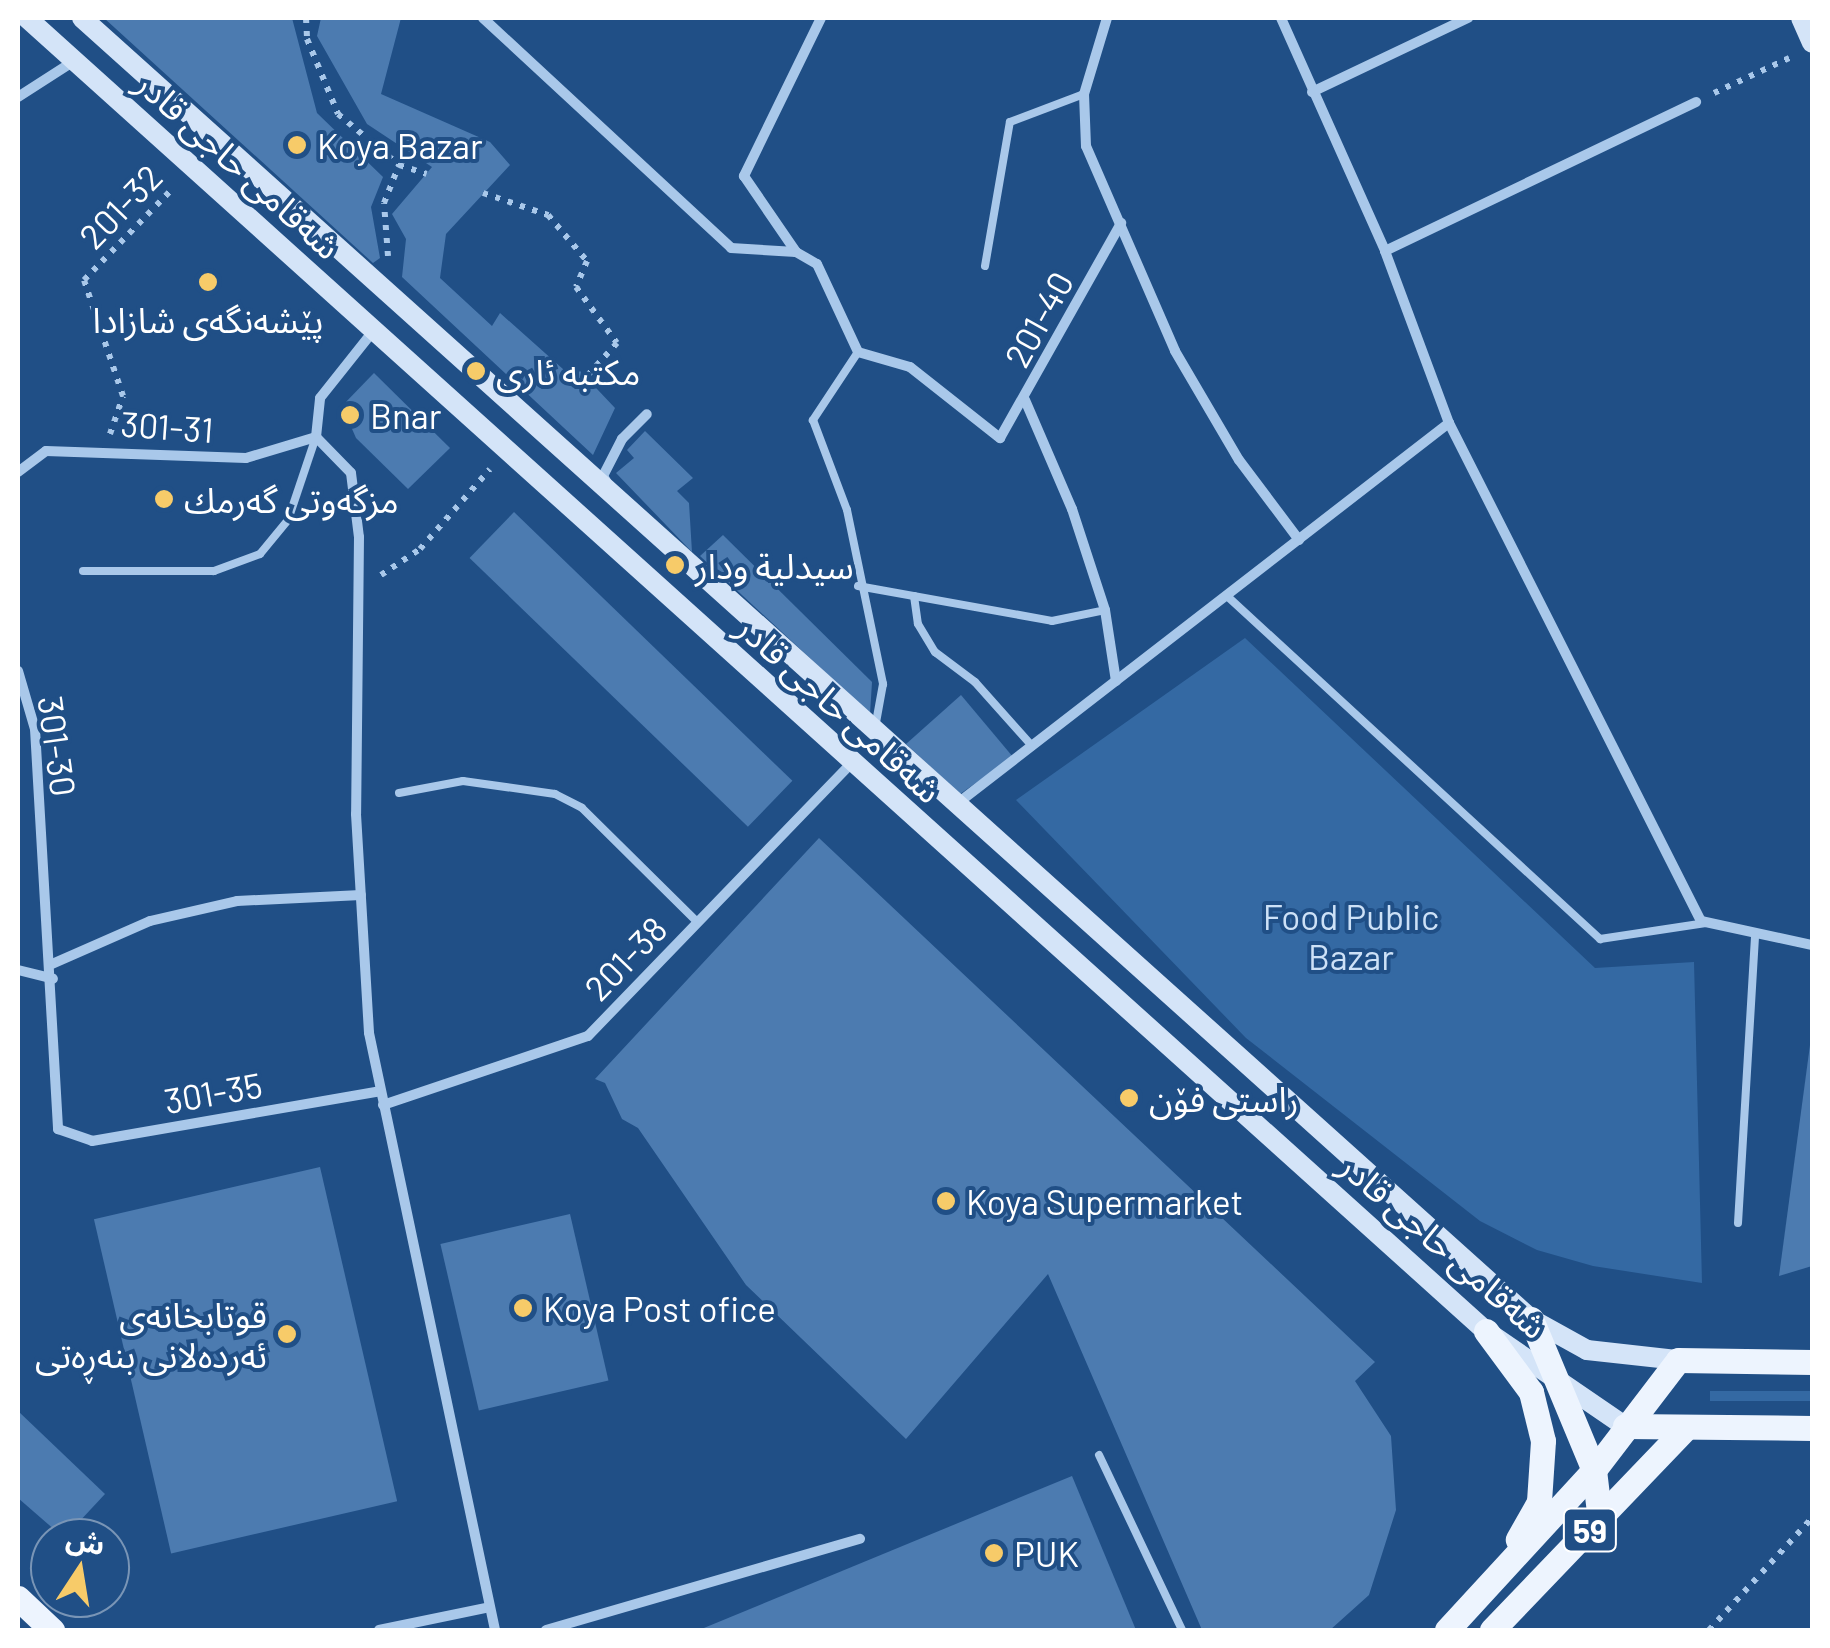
<!DOCTYPE html>
<meta charset="utf-8">
<style>
body{margin:0}
#map{position:relative;width:1830px;height:1648px;overflow:hidden;background:#204f86;font-family:Barlow,"Noto Sans Arabic",sans-serif}
div>[style]{position:absolute}
.green>*{inset:0;background:#3469a3;transform-origin:0 0}
.building>*{inset:0;background:#4c7bb0;transform-origin:0 0}
.path>*{height:6px;margin-top:-3px;transform-origin:0;background:repeating-linear-gradient(90deg,#a9c8ea 0 5px,transparent 0 13px)}
.lane>*{height:8px;margin:-4px;padding:0 4px;transform-origin:4px;border-radius:4px;background:#a9c8ea}
.street>*{height:10px;margin:-5px;padding:0 5px;transform-origin:5px;border-radius:5px;background:#a9c8ea}
.secondary>*{height:20px;margin:-10px;padding:0 10px;transform-origin:10px;border-radius:10px;background:#d4e4f8}
.primary>*{height:25px;margin:-12.5px;padding:0 12.5px;transform-origin:12.5px;border-radius:12.5px;background:#edf4fe}
.dots>*{width:28px;height:28px;translate:-50% -50%;box-sizing:border-box;border:5px solid #204f86;border-radius:50%}
span{translate:-50% -50%;white-space:nowrap;text-align:center;line-height:1.15;-webkit-text-stroke:8px #204f86;paint-order:stroke}
.shield-label span{padding:2px 8px;background:#204f86;border:2px solid;border-radius:8px;-webkit-text-stroke-width:0}
.shield-label{font-size:32px;color:#fff;font-weight:700}
.poi-label{font-size:35px;color:#fff}
.left{translate:0 -50%;text-align:left}
.right{translate:-100% -50%;text-align:right}
.street-label{font-size:35px;color:#fff}
.park-label{font-size:35px;color:#cde1f7}
.frame{position:absolute;inset:0;border:20px solid #fff;pointer-events:none}
.north{position:absolute;left:30px;top:1518px;width:100px;height:100px;box-sizing:border-box;background:#204f86;border:2px solid #7995b6;border-radius:50%;rotate:12deg;font-size:28px;font-weight:700;line-height:40px;text-align:center;color:#fff}
.north::after{content:'';display:block;margin:auto;width:35px;height:45px;background:#f7cb69;clip-path:polygon(50% 0,100% 100%,50% 72%,0 100%)}
</style>
<div id="map">
<div class="green">
<div style="clip-path:polygon(1245px 638px,1595px 968px,1694px 962px,1702px 1283px,1593px 1266px,1537px 1250px,1480px 1221px,1246px 1038px,1016px 800px)"></div>
<div style="left:1812px;top:1391px;width:10px;height:102px;rotate:90deg"></div>
</div>
<div class="building">
<div style="clip-path:polygon(104px 18px,292px 18px,317px 113px,383px 177px,371px 207px,380px 258px,373px 263px)"></div>
<div style="clip-path:polygon(321px 18px,401px 18px,381px 94px,490px 142px,510px 165px,446px 234px,440px 278px,492px 326px,500px 313px,573px 378px,580px 371px,615px 408px,593px 455px,402px 277px,406px 239px,392px 214px,432px 167px,367px 124px,317px 36px)"></div>
<div style="clip-path:polygon(374px 373px,450px 448px,408px 489px,356px 438px,342px 406px)"></div>
<div style="clip-path:polygon(645px 431px,693px 478px,677px 491px,689px 503px,692px 552px,616px 473px,634px 458px,627px 450px)"></div>
<div style="left:514px;top:512px;width:387px;height:64px;rotate:44deg"></div>
<div style="clip-path:polygon(723px 535px,872px 682px,870px 714px,700px 556px)"></div>
<div style="clip-path:polygon(961px 695px,1013px 757px,960px 794px,906px 744px)"></div>
<div style="clip-path:polygon(819px 838px,1375px 1362px,1355px 1381px,1391px 1436px,1396px 1510px,1369px 1595px,1330px 1630px,1202px 1630px,1048px 1274px,906px 1439px,746px 1285px,638px 1128px,622px 1119px,605px 1083px,595px 1079px)"></div>
<div style="clip-path:polygon(1810px 1045px,1812px 1266px,1779px 1276px)"></div>
<div style="left:320px;top:1167px;width:343px;height:232px;rotate:77deg"></div>
<div style="left:570px;top:1214px;width:171px;height:133px;rotate:77deg"></div>
<div style="clip-path:polygon(18px 1411px,105px 1494px,64px 1538px,18px 1498px)"></div>
<div style="clip-path:polygon(1072px 1476px,1136px 1630px,699px 1630px)"></div>
</div>
<div class="path">
<div style="left:306px;top:18px;width:21px;rotate:87deg"></div>
<div style="left:307px;top:39px;width:81px;rotate:67.5deg"></div>
<div style="left:338px;top:114px;width:80px;rotate:39.9deg"></div>
<div style="left:399px;top:165px;width:29px;rotate:18deg"></div>
<div style="left:1714px;top:93px;width:83px;rotate:-25deg"></div>
<div style="left:483px;top:193px;width:69px;rotate:18.7deg"></div>
<div style="left:548px;top:215px;width:60px;rotate:49.7deg"></div>
<div style="left:587px;top:261px;width:28px;rotate:113deg"></div>
<div style="left:576px;top:287px;width:69px;rotate:53.8deg"></div>
<div style="left:617px;top:343px;width:46px;rotate:132.4deg"></div>
<div style="left:388px;top:256px;width:53px;rotate:-94.3deg"></div>
<div style="left:384px;top:203px;width:41px;rotate:-68.5deg"></div>
<div style="left:110px;top:434px;width:40px;rotate:-71.1deg"></div>
<div style="left:123px;top:396px;width:122px;rotate:-108.6deg"></div>
<div style="left:84px;top:280px;width:129px;rotate:-45.9deg"></div>
<div style="left:381px;top:575px;width:47px;rotate:-33.7deg"></div>
<div style="left:420px;top:549px;width:106px;rotate:-48.8deg"></div>
<div style="left:1709px;top:1630px;width:152px;rotate:-47.4deg"></div>
</div>
<div class="lane">
<div style="left:985px;top:266px;width:146px;rotate:-80.2deg"></div>
<div style="left:1010px;top:122px;width:79px;rotate:-20.7deg"></div>
<div style="left:858px;top:352px;width:82px;rotate:123.5deg"></div>
<div style="left:813px;top:420px;width:96px;rotate:69.3deg"></div>
<div style="left:847px;top:510px;width:178px;rotate:78.3deg"></div>
<div style="left:883px;top:684px;width:45px;rotate:100.3deg"></div>
<div style="left:83px;top:571px;width:131px"></div>
<div style="left:214px;top:571px;width:49px;rotate:-20.3deg"></div>
<div style="left:260px;top:554px;width:44px;rotate:-50.5deg"></div>
<div style="left:288px;top:520px;width:88px;rotate:-71.4deg"></div>
<div style="left:858px;top:586px;width:197px;rotate:10.2deg"></div>
<div style="left:1052px;top:621px;width:54px;rotate:-11.7deg"></div>
<div style="left:914px;top:596px;width:28px;rotate:82deg"></div>
<div style="left:918px;top:624px;width:33px;rotate:59deg"></div>
<div style="left:935px;top:652px;width:50px;rotate:36.9deg"></div>
<div style="left:975px;top:682px;width:86px;rotate:48.3deg"></div>
<div style="left:1227px;top:596px;width:507px;rotate:42.6deg"></div>
<div style="left:1600px;top:939px;width:107px;rotate:-8.6deg"></div>
<div style="left:399px;top:793px;width:65px;rotate:-10.6deg"></div>
<div style="left:463px;top:781px;width:93px;rotate:8deg"></div>
<div style="left:555px;top:794px;width:30px;rotate:27deg"></div>
<div style="left:582px;top:808px;width:162px;rotate:44.7deg"></div>
<div style="left:1738px;top:1223px;width:287px;rotate:-86.6deg"></div>
<div style="left:1099px;top:1455px;width:194px;rotate:64.6deg"></div>
</div>
<div class="street">
<div style="left:483px;top:18px;width:338px;rotate:42.8deg"></div>
<div style="left:731px;top:248px;width:65px;rotate:3.5deg"></div>
<div style="left:821px;top:18px;width:176px;rotate:116deg"></div>
<div style="left:744px;top:176px;width:92px;rotate:55.6deg"></div>
<div style="left:796px;top:252px;width:24px;rotate:30deg"></div>
<div style="left:817px;top:264px;width:97px;rotate:65deg"></div>
<div style="left:858px;top:352px;width:54px;rotate:16.1deg"></div>
<div style="left:910px;top:367px;width:115px;rotate:38.3deg"></div>
<div style="left:1000px;top:438px;width:247px;rotate:-60.6deg"></div>
<div style="left:1107px;top:18px;width:79px;rotate:106.8deg"></div>
<div style="left:1084px;top:94px;width:52px;rotate:87.8deg"></div>
<div style="left:1086px;top:146px;width:223px;rotate:66.5deg"></div>
<div style="left:1175px;top:351px;width:126px;rotate:59.6deg"></div>
<div style="left:1239px;top:460px;width:100px;rotate:53.1deg"></div>
<div style="left:1281px;top:18px;width:255px;rotate:65.9deg"></div>
<div style="left:1385px;top:251px;width:184px;rotate:69.6deg"></div>
<div style="left:1449px;top:423px;width:558px;rotate:63.16deg"></div>
<div style="left:1701px;top:921px;width:114px;rotate:12.2deg"></div>
<div style="left:1312px;top:92px;width:173px;rotate:-25.4deg"></div>
<div style="left:18px;top:97px;width:67px;rotate:-32.7deg"></div>
<div style="left:1385px;top:251px;width:345px;rotate:-25.6deg"></div>
<div style="left:1025px;top:400px;width:119px;rotate:66.7deg"></div>
<div style="left:1072px;top:509px;width:106px;rotate:71.9deg"></div>
<div style="left:1105px;top:610px;width:72px;rotate:81.2deg"></div>
<div style="left:316px;top:437px;width:50px;rotate:45.8deg"></div>
<div style="left:351px;top:473px;width:64px;rotate:82.9deg"></div>
<div style="left:359px;top:537px;width:277px;rotate:90.6deg"></div>
<div style="left:356px;top:814px;width:219px;rotate:86.6deg"></div>
<div style="left:369px;top:1033px;width:610px;rotate:78.08deg"></div>
<div style="left:316px;top:437px;width:39px;rotate:-84deg"></div>
<div style="left:320px;top:398px;width:87px;rotate:-51.5deg"></div>
<div style="left:18px;top:472px;width:35px;rotate:-37deg"></div>
<div style="left:46px;top:451px;width:200px;rotate:2deg"></div>
<div style="left:246px;top:458px;width:73px;rotate:-16.7deg"></div>
<div style="left:606px;top:481px;width:6px;rotate:-121deg"></div>
<div style="left:603px;top:476px;width:42px;rotate:-62.8deg"></div>
<div style="left:622px;top:439px;width:35px;rotate:-45deg"></div>
<div style="left:18px;top:671px;width:60px;rotate:73.7deg"></div>
<div style="left:35px;top:729px;width:401px;rotate:86.7deg"></div>
<div style="left:58px;top:1129px;width:36px;rotate:19deg"></div>
<div style="left:92px;top:1141px;width:292px;rotate:-9.8deg"></div>
<div style="left:958px;top:803px;width:621px;rotate:-37.74deg"></div>
<div style="left:52px;top:964px;width:107px;rotate:-23.7deg"></div>
<div style="left:150px;top:921px;width:89px;rotate:-12.9deg"></div>
<div style="left:237px;top:901px;width:124px;rotate:-2.8deg"></div>
<div style="left:18px;top:970px;width:36px;rotate:14deg"></div>
<div style="left:383px;top:1105px;width:216px;rotate:-18.6deg"></div>
<div style="left:588px;top:1036px;width:380px;rotate:-46deg"></div>
<div style="left:379px;top:1630px;width:113px;rotate:-11.7deg"></div>
<div style="left:546px;top:1630px;width:327px;rotate:-16.2deg"></div>
</div>
<div class="secondary">
<div style="left:27px;top:18px;width:1963px;rotate:41.99deg"></div>
<div style="left:1486px;top:1331px;width:168px;rotate:34.4deg"></div>
<div style="left:82px;top:18px;width:1947px;rotate:41.92deg"></div>
<div style="left:1531px;top:1319px;width:64px;rotate:29deg"></div>
<div style="left:1587px;top:1350px;width:92px;rotate:6.3deg"></div>
<div style="left:1801px;top:18px;width:27px;rotate:66deg"></div>
</div>
<div class="primary">
<div style="left:1531px;top:1319px;width:164px;rotate:67.4deg"></div>
<div style="left:1594px;top:1470px;width:50px;rotate:83.2deg"></div>
<div style="left:1486px;top:1331px;width:76px;rotate:53.6deg"></div>
<div style="left:1531px;top:1392px;width:50px;rotate:76.2deg"></div>
<div style="left:1543px;top:1441px;width:61px;rotate:93.8deg"></div>
<div style="left:1539px;top:1502px;width:43px;rotate:119.6deg"></div>
<div style="left:1625px;top:1426px;width:187px;rotate:0.6deg"></div>
<div style="left:18px;top:1598px;width:47px;rotate:43.3deg"></div>
<div style="left:1447px;top:1630px;width:217px;rotate:-47.4deg"></div>
<div style="left:1594px;top:1470px;width:138px;rotate:-52.6deg"></div>
<div style="left:1678px;top:1360px;width:134px;rotate:0.9deg"></div>
<div style="left:1492px;top:1630px;width:279px;rotate:-46.2deg"></div>
</div>
<div class="dots">
<div style="left:297px;top:145px;background:#f7cb69"></div>
<div style="left:208px;top:282px;background:#f7cb69"></div>
<div style="left:476px;top:371px;background:#f7cb69"></div>
<div style="left:350px;top:415px;background:#f7cb69"></div>
<div style="left:164px;top:499px;background:#f7cb69"></div>
<div style="left:675px;top:565px;background:#f7cb69"></div>
<div style="left:1129px;top:1098px;background:#f7cb69"></div>
<div style="left:946px;top:1201px;background:#f7cb69"></div>
<div style="left:523px;top:1308px;background:#f7cb69"></div>
<div style="left:287px;top:1334px;background:#f7cb69"></div>
<div style="left:994px;top:1553px;background:#f7cb69"></div>
</div>
<div class="shield-label">
<span style="left:1590px;top:1530px">59</span>
</div>
<div class="poi-label">
<span class="left" style="left:317px;top:145px">Koya Bazar</span>
<span style="left:208px;top:319px">پێشەنگەی شازادا</span>
<span class="left" style="left:496px;top:371px">مكتبە ئارى</span>
<span class="left" style="left:370px;top:415px">Bnar</span>
<span class="left" style="left:184px;top:499px">مزگه‌وتی گه‌رمك</span>
<span class="left" style="left:695px;top:565px">سيدلية ودار</span>
<span class="left" style="left:1149px;top:1098px">راستى فۆن</span>
<span class="left" style="left:966px;top:1201px">Koya Supermarket</span>
<span class="left" style="left:543px;top:1308px">Koya Post ofice</span>
<span class="right" style="left:267px;top:1334px">قوتابخانه‌ی<br>ئه‌رده‌لانی بنه‌ڕه‌تی</span>
<span class="left" style="left:1014px;top:1553px">PUK</span>
</div>
<div class="street-label">
<span style="left:239px;top:164px;rotate:42deg">شەقامی حاجی قادر</span>
<span style="left:120px;top:206px;rotate:-46deg">201-32</span>
<span style="left:1038px;top:319px;rotate:-61deg">201-40</span>
<span style="left:167px;top:426px;rotate:4deg">301-31</span>
<span style="left:840px;top:708px;rotate:42deg">شەقامی حاجی قادر</span>
<span style="left:58px;top:746px;rotate:82deg">301-30</span>
<span style="left:625px;top:958px;rotate:-46deg">201-38</span>
<span style="left:213px;top:1092px;rotate:-10deg">301-35</span>
<span style="left:1444px;top:1245px;rotate:41deg">شەقامی حاجی قادر</span>
</div>
<div class="park-label">
<span style="left:1351px;top:936px">Food Public<br>Bazar</span>
</div>
<div class="frame"></div>
<div class="north">ش</div>
</div>
